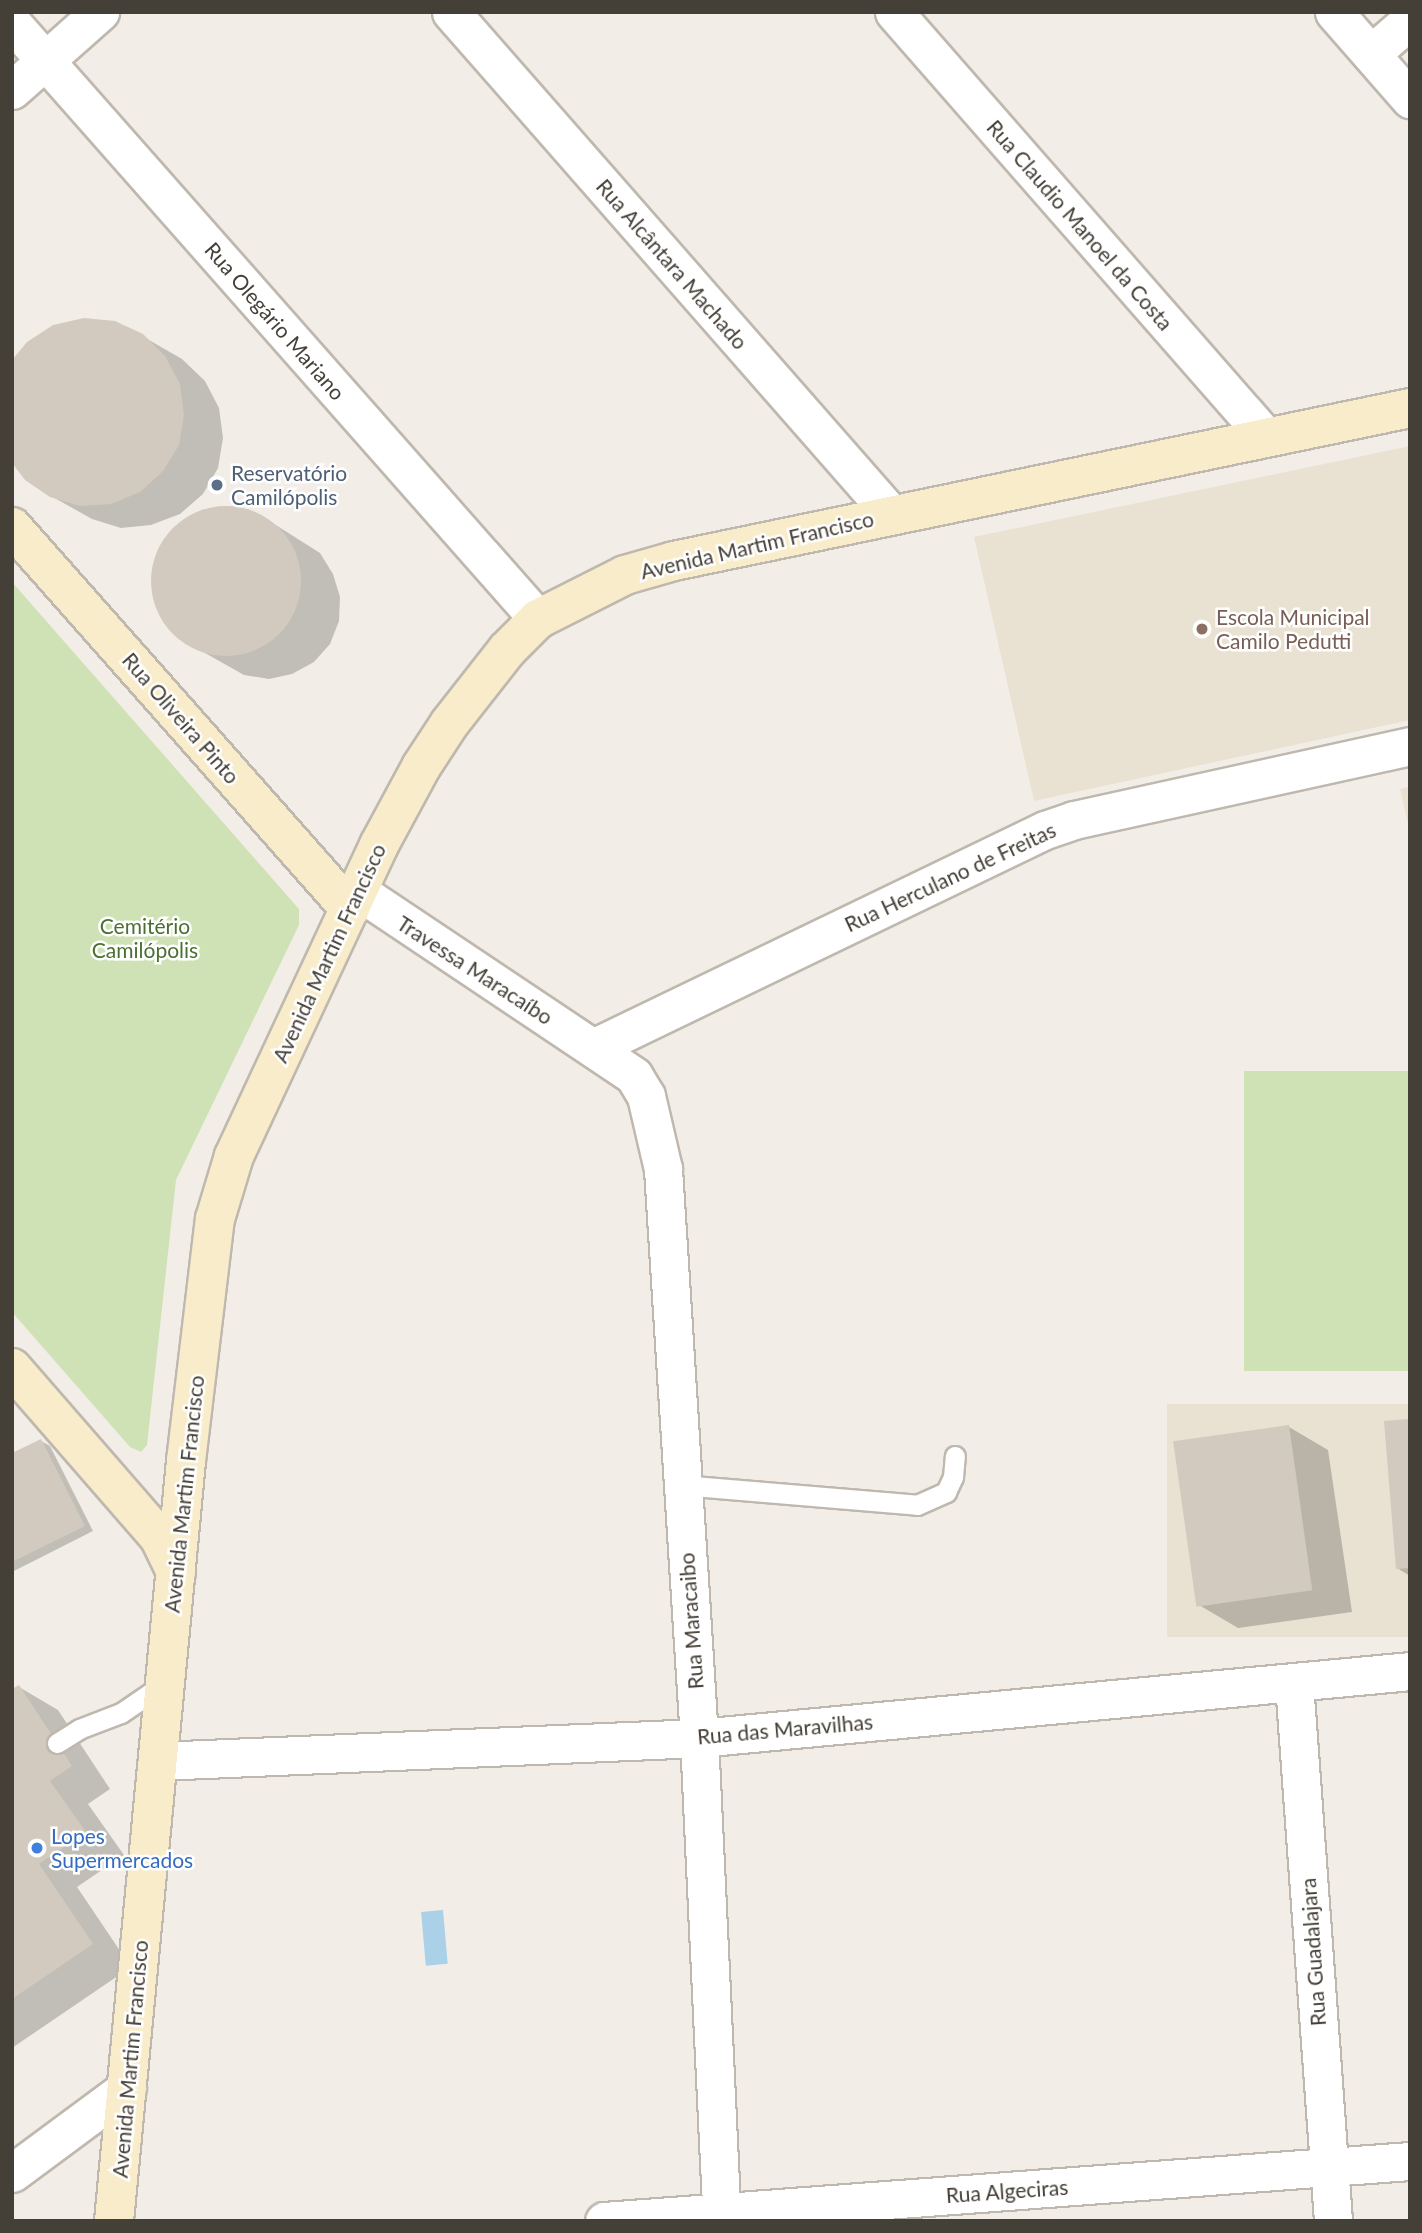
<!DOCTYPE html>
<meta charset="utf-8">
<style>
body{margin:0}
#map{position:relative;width:1422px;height:2233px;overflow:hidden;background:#f2eee7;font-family:Lato,sans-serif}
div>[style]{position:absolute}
.education>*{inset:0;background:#e9e2d3;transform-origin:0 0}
.green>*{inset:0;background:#cfe2b5;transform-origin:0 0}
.water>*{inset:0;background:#aad1e8;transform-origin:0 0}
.shadow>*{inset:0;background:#0003}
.building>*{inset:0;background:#d2cabe;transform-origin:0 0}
.round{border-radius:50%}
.roads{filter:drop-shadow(2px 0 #bfb8ae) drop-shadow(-2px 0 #bfb8ae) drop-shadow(0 2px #bfb8ae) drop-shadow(0 -2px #bfb8ae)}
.lane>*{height:19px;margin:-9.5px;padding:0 9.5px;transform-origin:9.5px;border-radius:9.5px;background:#fff}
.street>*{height:37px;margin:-18.5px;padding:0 18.5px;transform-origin:18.5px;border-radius:18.5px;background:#fff}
.secondary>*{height:38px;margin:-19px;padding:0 19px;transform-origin:19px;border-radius:19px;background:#f8eccb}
.dots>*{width:19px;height:19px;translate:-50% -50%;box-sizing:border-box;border:4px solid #fff;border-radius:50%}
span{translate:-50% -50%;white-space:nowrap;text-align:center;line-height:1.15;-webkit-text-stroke:5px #fff;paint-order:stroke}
.street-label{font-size:21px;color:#443f37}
.service-label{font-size:21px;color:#4e5e75}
.left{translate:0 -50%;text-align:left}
.education-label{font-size:21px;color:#785e54}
.park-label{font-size:21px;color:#4b6f31}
.shop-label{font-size:21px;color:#366cbe}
.frame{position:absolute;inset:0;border:14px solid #443f37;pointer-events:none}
</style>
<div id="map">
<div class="education">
<div style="clip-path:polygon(1410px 446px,1410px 720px,1034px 801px,974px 537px)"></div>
<div style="clip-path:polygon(1410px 787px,1410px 832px,1400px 789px)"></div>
<div style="left:1410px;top:1404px;width:233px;height:243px;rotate:90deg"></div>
</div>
<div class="green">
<div style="clip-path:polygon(12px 582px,299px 909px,299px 925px,176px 1180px,147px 1445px,141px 1452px,130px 1447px,12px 1312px)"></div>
<div style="left:1410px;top:1071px;width:300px;height:166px;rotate:90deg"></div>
</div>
<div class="water">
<div style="left:443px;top:1910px;width:54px;height:22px;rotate:85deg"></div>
</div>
<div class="shadow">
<div style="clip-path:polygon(142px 336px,182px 359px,205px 381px,219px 408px,223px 438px,218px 468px,203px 494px,180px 514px,151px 525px,121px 528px,92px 519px,51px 496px)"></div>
<div style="clip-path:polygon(212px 508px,236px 508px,260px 515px,320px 553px,333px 574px,340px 597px,339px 621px,330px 644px,314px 662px,292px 674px,269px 679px,244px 675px,182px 640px,165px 623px,155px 601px,152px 576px,158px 553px,170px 532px,189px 517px)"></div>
<div style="clip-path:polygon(1410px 1421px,1410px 1576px,1397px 1568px)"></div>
<div style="clip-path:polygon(1289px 1427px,1328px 1450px,1352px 1612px,1238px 1628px,1199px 1605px)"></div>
<div style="clip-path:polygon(41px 1441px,50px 1446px,93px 1531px,12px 1572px,12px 1455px)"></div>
<div style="clip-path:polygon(19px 1687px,58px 1710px,110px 1789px,88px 1804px,124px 1855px,77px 1887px,131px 1967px,12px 2048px,12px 1691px)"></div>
</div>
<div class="building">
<div style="clip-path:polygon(84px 318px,115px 321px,143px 334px,165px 356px,180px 384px,184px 415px,179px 445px,163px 471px,140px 492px,111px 504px,80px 506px,50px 497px,25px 480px,12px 463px,12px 360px,27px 342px,53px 325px)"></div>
<div class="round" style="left:151px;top:506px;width:150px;height:150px"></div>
<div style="clip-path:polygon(1410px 1419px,1410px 1568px,1396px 1569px,1384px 1421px)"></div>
<div style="left:1289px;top:1425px;width:167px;height:117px;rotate:82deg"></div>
<div style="clip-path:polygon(41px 1439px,85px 1526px,12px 1562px,12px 1453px)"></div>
<div style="clip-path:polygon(19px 1685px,72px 1766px,50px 1781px,86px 1832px,39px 1864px,93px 1944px,12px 1999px,12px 1689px)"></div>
</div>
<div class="roads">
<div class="lane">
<div style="left:681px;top:1485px;width:237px;rotate:4.8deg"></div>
<div style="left:917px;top:1505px;width:32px;rotate:-24deg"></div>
<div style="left:946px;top:1492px;width:17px;rotate:-65deg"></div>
<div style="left:953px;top:1477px;width:21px;rotate:-85deg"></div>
<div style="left:57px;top:1743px;width:26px;rotate:-32deg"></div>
<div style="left:79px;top:1729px;width:45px;rotate:-20.9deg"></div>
<div style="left:121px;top:1713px;width:53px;rotate:-34.3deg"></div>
</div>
<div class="street">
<div style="left:451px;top:12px;width:669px;rotate:48.76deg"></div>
<div style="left:894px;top:12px;width:565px;rotate:48.8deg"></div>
<div style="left:1334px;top:12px;width:116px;rotate:48.9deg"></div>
<div style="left:12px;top:23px;width:795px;rotate:48.57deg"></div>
<div style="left:1371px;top:54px;width:52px;rotate:-41.1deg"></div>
<div style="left:12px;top:90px;width:118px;rotate:-41.6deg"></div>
<div style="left:358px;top:891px;width:332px;rotate:33.8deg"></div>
<div style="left:634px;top:1076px;width:23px;rotate:59deg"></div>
<div style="left:646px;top:1096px;width:75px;rotate:76.9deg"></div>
<div style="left:663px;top:1169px;width:570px;rotate:86.38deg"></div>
<div style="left:699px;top:1738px;width:484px;rotate:87.3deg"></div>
<div style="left:593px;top:1048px;width:502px;rotate:-25.75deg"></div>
<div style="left:1045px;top:830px;width:31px;rotate:-19deg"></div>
<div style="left:1074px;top:820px;width:344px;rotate:-12.4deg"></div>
<div style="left:1294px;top:1683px;width:539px;rotate:85.85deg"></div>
<div style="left:158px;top:1761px;width:541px;rotate:-2.43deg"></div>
<div style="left:699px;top:1738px;width:714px;rotate:-5.38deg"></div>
<div style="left:12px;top:2173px;width:143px;rotate:-36.5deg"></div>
<div style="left:604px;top:2221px;width:808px;rotate:-4.26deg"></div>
</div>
<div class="secondary">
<div style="left:12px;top:527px;width:510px;rotate:48.5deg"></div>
<div style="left:12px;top:1368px;width:224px;rotate:49deg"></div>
<div style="left:159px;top:1537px;width:39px;rotate:64deg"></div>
<div style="left:114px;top:2221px;width:763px;rotate:-84.59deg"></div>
<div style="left:186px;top:1461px;width:244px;rotate:-83.2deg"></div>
<div style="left:215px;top:1219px;width:66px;rotate:-73.2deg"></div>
<div style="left:234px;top:1156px;width:343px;rotate:-65deg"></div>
<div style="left:379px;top:845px;width:89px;rotate:-61.7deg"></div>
<div style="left:421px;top:767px;width:51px;rotate:-56.9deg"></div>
<div style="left:449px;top:724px;width:94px;rotate:-51.9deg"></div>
<div style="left:507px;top:650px;width:44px;rotate:-45deg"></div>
<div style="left:538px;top:619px;width:97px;rotate:-26.8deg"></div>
<div style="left:625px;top:575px;width:51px;rotate:-15.9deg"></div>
<div style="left:674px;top:561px;width:752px;rotate:-11.74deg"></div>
</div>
</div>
<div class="dots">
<div style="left:217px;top:485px;background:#5c6f8a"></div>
<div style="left:1202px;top:629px;background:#8d6e63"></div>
<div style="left:37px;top:1848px;background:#3f7fe0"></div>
</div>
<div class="street-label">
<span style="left:1080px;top:225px;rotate:49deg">Rua Claudio Manoel da Costa</span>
<span style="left:672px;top:264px;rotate:49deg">Rua Alcântara Machado</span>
<span style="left:275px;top:321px;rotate:49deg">Rua Olegário Mariano</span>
<span style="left:757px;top:545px;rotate:-13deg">Avenida Martim Francisco</span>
<span style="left:181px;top:718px;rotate:49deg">Rua Oliveira Pinto</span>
<span style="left:950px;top:877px;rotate:-25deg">Rua Herculano de Freitas</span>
<span style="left:329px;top:953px;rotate:-65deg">Avenida Martim Francisco</span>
<span style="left:475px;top:970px;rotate:33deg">Travessa Maracaíbo</span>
<span style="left:184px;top:1494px;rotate:-84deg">Avenida Martim Francisco</span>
<span style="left:691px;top:1621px;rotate:-94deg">Rua Maracaibo</span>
<span style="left:785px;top:1729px;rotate:-5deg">Rua das Maravilhas</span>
<span style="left:1313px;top:1952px;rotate:-94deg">Rua Guadalajara</span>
<span style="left:130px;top:2059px;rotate:-85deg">Avenida Martim Francisco</span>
<span style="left:1007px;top:2191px;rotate:-4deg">Rua Algeciras</span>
</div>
<div class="service-label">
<span class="left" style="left:231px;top:485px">Reservatório<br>Camilópolis</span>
</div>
<div class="education-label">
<span class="left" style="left:1216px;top:629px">Escola Municipal<br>Camilo Pedutti</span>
</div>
<div class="park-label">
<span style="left:145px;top:938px">Cemitério<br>Camilópolis</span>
</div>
<div class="shop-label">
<span class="left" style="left:51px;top:1848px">Lopes<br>Supermercados</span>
</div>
<div class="frame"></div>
</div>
